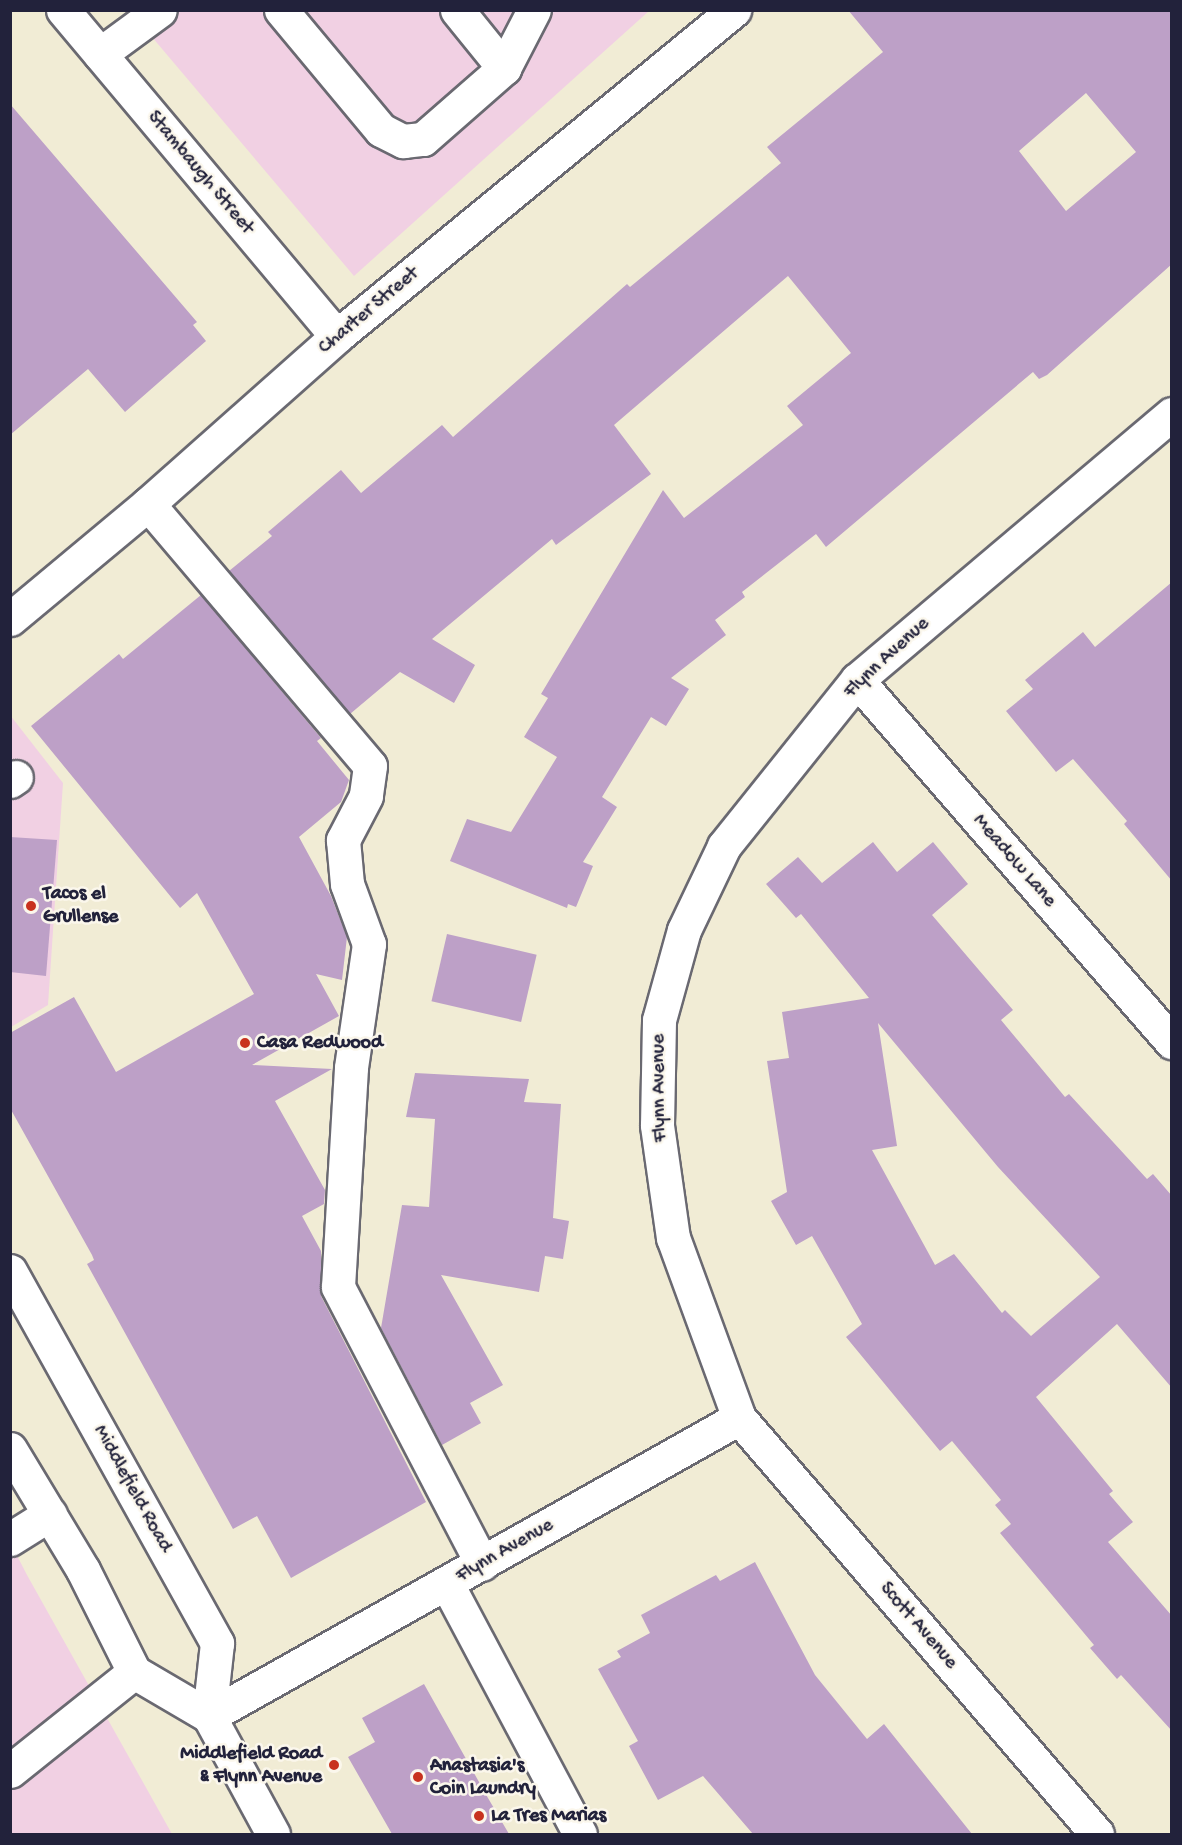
<!DOCTYPE html>
<style>
body{margin:0}
#map{position:relative;width:1182px;height:1845px;overflow:hidden;background:#f1ecd5;font-family:"Gochi Hand",sans-serif}
div>[style]{position:absolute}
.built>*{inset:0;background:#f1d0e3}
.building>*{inset:0;background:#bda0c7;transform-origin:0 0}
.roads{filter:drop-shadow(2px 0 #6a6971) drop-shadow(-2px 0 #6a6971) drop-shadow(0 2px #6a6971) drop-shadow(0 -2px #6a6971)}
.minor>*{height:33px;margin:-16.5px;padding:0 16.5px;transform-origin:16.5px;border-radius:16.5px;background:#fff}
.major>*{height:33px;margin:-16.5px;padding:0 16.5px;transform-origin:16.5px;border-radius:16.5px;background:#fff}
.dots>*{width:16px;height:16px;translate:-50% -50%;box-sizing:border-box;border:3px solid #fbf7ec;border-radius:50%}
span{translate:-50% -50%;white-space:nowrap;text-align:center;line-height:1.15;-webkit-text-stroke:5px #fbf7ec;paint-order:stroke}
.street-label{font-size:20px;color:#22223b}
.poi-label{font-size:20px;color:#22223b;font-weight:700}
.left{translate:0 -50%;text-align:left}
.right{translate:-100% -50%;text-align:right}
.frame{position:absolute;inset:0;border:12px solid #22223b;pointer-events:none}
</style>
<div id="map">
<div class="built">
<div style="clip-path:polygon(130px 11px,649px 11px,354px 276px)"></div>
<div style="clip-path:polygon(10px 715px,63px 783px,48px 1005px,11px 1027px)"></div>
<div style="clip-path:polygon(10px 1542px,27px 1575px,172px 1834px,11px 1834px)"></div>
</div>
<div class="building">
<div style="clip-path:polygon(evenodd,848px 10px,1172px 10px,1172px 264px,1047px 375px,1039px 379px,1033px 372px,826px 547px,816px 534px,742px 592px,745px 597px,715px 620px,726px 635px,671px 678px,689px 689px,666px 726px,651px 717px,602px 797px,617px 807px,583px 862px,593px 866px,576px 907px,568px 904px,567px 908px,450px 861px,467px 819px,511px 832px,557px 757px,524px 737px,548px 698px,541px 694px,663px 490px,684px 518px,803px 425px,787px 406px,851px 353px,788px 276px,614px 425px,651px 474px,556px 545px,552px 539px,432px 639px,475px 665px,454px 703px,400px 672px,350px 714px,229px 571px,272px 536px,268px 532px,341px 470px,361px 493px,442px 425px,453px 437px,627px 284px,630px 287px,781px 163px,767px 147px,883px 52px,848px 10px,1086px 93px,1136px 152px,1066px 211px,1019px 151px,1086px 93px)"></div>
<div style="clip-path:polygon(10px 104px,197px 322px,193px 325px,206px 341px,125px 412px,88px 369px,10px 435px)"></div>
<div style="clip-path:polygon(1172px 582px,1172px 881px,1124px 824px,1127px 821px,1073px 759px,1056px 772px,1006px 711px,1033px 689px,1025px 680px,1083px 632px,1095px 647px)"></div>
<div style="clip-path:polygon(201px 595px,321px 738px,317px 741px,349px 780px,341px 802px,299px 837px,331px 896px,347px 937px,342px 980px,316px 974px,339px 1016px,252px 1065px,332px 1069px,275px 1101px,325px 1190px,324px 1204px,302px 1216px,321px 1251px,321px 1296px,426px 1502px,291px 1578px,257px 1516px,233px 1529px,87px 1264px,94px 1260px,92px 1255px,10px 1108px,10px 1033px,74px 997px,116px 1072px,254px 994px,197px 893px,180px 908px,31px 726px,119px 654px,123px 659px)"></div>
<div style="clip-path:polygon(10px 837px,57px 840px,46px 976px,10px 972px)"></div>
<div style="clip-path:polygon(evenodd,873px 842px,897px 872px,933px 842px,968px 884px,932px 915px,1013px 1010px,1001px 1020px,1065px 1097px,1069px 1094px,1147px 1179px,1153px 1174px,1172px 1196px,1172px 1388px,1117px 1324px,1036px 1397px,1113px 1491px,1109px 1494px,1133px 1522px,1108px 1542px,1172px 1616px,1172px 1731px,1121px 1675px,1117px 1679px,1090px 1648px,1094px 1645px,1000px 1533px,1011px 1524px,995px 1505px,1001px 1500px,952px 1441px,940px 1451px,846px 1337px,862px 1324px,812px 1236px,796px 1245px,771px 1201px,787px 1192px,767px 1061px,789px 1058px,782px 1012px,869px 998px,801px 914px,796px 918px,766px 884px,798px 857px,822px 883px,873px 842px,878px 1023px,998px 1167px,1100px 1277px,1031px 1336px,1005px 1310px,1002px 1313px,954px 1254px,935px 1265px,872px 1150px,897px 1146px,878px 1023px)"></div>
<div style="left:447px;top:934px;width:92px;height:69px;rotate:13deg"></div>
<div style="clip-path:polygon(415px 1073px,529px 1079px,524px 1102px,561px 1104px,553px 1218px,569px 1221px,563px 1259px,545px 1256px,539px 1292px,441px 1275px,503px 1385px,470px 1403px,481px 1423px,442px 1445px,381px 1328px,402px 1205px,429px 1207px,435px 1119px,406px 1117px)"></div>
<div style="clip-path:polygon(755px 1562px,815px 1675px,867px 1739px,884px 1724px,972px 1834px,753px 1834px,703px 1776px,658px 1800px,629px 1746px,638px 1741px,598px 1669px,621px 1657px,617px 1651px,650px 1633px,641px 1615px,716px 1575px,720px 1581px)"></div>
<div style="clip-path:polygon(424px 1684px,488px 1798px,509px 1834px,392px 1834px,348px 1757px,375px 1742px,362px 1718px)"></div>
</div>
<div class="roads">
<div class="minor">
<div style="left:63px;top:10px;width:426px;rotate:50deg"></div>
<div style="left:281px;top:10px;width:156px;rotate:50.2deg"></div>
<div style="left:381px;top:130px;width:25px;rotate:27deg"></div>
<div style="left:403px;top:141px;width:20px;rotate:-6deg"></div>
<div style="left:423px;top:139px;width:108px;rotate:-41.2deg"></div>
<div style="left:504px;top:68px;width:65px;rotate:-62.7deg"></div>
<div style="left:457px;top:10px;width:75px;rotate:51deg"></div>
<div style="left:100px;top:54px;width:74px;rotate:-36.3deg"></div>
<div style="left:148px;top:504px;width:343px;rotate:49.7deg"></div>
<div style="left:370px;top:766px;width:30px;rotate:98deg"></div>
<div style="left:366px;top:796px;width:50px;rotate:117.6deg"></div>
<div style="left:343px;top:840px;width:44px;rotate:84.8deg"></div>
<div style="left:347px;top:884px;width:64px;rotate:69.9deg"></div>
<div style="left:369px;top:944px;width:125px;rotate:98.3deg"></div>
<div style="left:351px;top:1068px;width:219px;rotate:93.4deg"></div>
<div style="left:338px;top:1287px;width:312px;rotate:62.5deg"></div>
<div style="left:10px;top:619px;width:180px;rotate:-39.8deg"></div>
<div style="left:148px;top:504px;width:253px;rotate:-41.6deg"></div>
<div style="left:337px;top:336px;width:514px;rotate:-39.39deg"></div>
<div style="left:857px;top:680px;width:480px;rotate:49deg"></div>
<div style="left:10px;top:781px;width:7px;rotate:-34deg"></div>
<div style="left:10px;top:1539px;width:47px;rotate:-32deg"></div>
<div style="left:447px;top:1584px;width:283px;rotate:62deg"></div>
<div style="left:209px;top:1716px;width:608px;rotate:-29.35deg"></div>
<div style="left:10px;top:1771px;width:159px;rotate:-38.6deg"></div>
<div style="left:1097px;top:1834px;width:549px;rotate:-130.71deg"></div>
<div style="left:739px;top:1418px;width:192px;rotate:-110.1deg"></div>
<div style="left:673px;top:1238px;width:114px;rotate:-98.1deg"></div>
<div style="left:657px;top:1125px;width:105px;rotate:-88.9deg"></div>
<div style="left:659px;top:1020px;width:93px;rotate:-74.5deg"></div>
<div style="left:684px;top:930px;width:93px;rotate:-64.5deg"></div>
<div style="left:724px;top:846px;width:213px;rotate:-51.3deg"></div>
<div style="left:857px;top:680px;width:412px;rotate:-40.2deg"></div>
</div>
<div class="major">
<div style="left:10px;top:1271px;width:426px;rotate:60.9deg"></div>
<div style="left:217px;top:1643px;width:73px;rotate:96.3deg"></div>
<div style="left:10px;top:1449px;width:141px;rotate:58.9deg"></div>
<div style="left:83px;top:1570px;width:114px;rotate:63.4deg"></div>
<div style="left:134px;top:1672px;width:87px;rotate:30.4deg"></div>
<div style="left:209px;top:1716px;width:134px;rotate:61.5deg"></div>
</div>
</div>
<div class="dots">
<div style="left:31px;top:906px;background:#c8321e"></div>
<div style="left:245px;top:1043px;background:#c8321e"></div>
<div style="left:334px;top:1765px;background:#c8321e"></div>
<div style="left:418px;top:1777px;background:#c8321e"></div>
<div style="left:479px;top:1816px;background:#c8321e"></div>
</div>
<div class="street-label">
<span style="left:200px;top:173px;rotate:50deg">Stambaugh Street</span>
<span style="left:369px;top:311px;rotate:-40deg">Charter Street</span>
<span style="left:887px;top:658px;rotate:-43deg">Flynn Avenue</span>
<span style="left:1014px;top:861px;rotate:49deg">Meadow Lane</span>
<span style="left:660px;top:1088px;rotate:-91deg">Flynn Avenue</span>
<span style="left:132px;top:1489px;rotate:61deg">Middlefield Road</span>
<span style="left:505px;top:1551px;rotate:-30deg">Flynn Avenue</span>
<span style="left:918px;top:1626px;rotate:49deg">Scott Avenue</span>
</div>
<div class="poi-label">
<span class="left" style="left:43px;top:906px">Tacos el<br>Grullense</span>
<span class="left" style="left:257px;top:1043px">Casa Redwood</span>
<span class="right" style="left:322px;top:1766px">Middlefield Road<br>&amp; Flynn Avenue</span>
<span class="left" style="left:430px;top:1778px">Anastasia's<br>Coin Laundry</span>
<span class="left" style="left:491px;top:1816px">La Tres Marias</span>
</div>
<div class="frame"></div>
</div>
